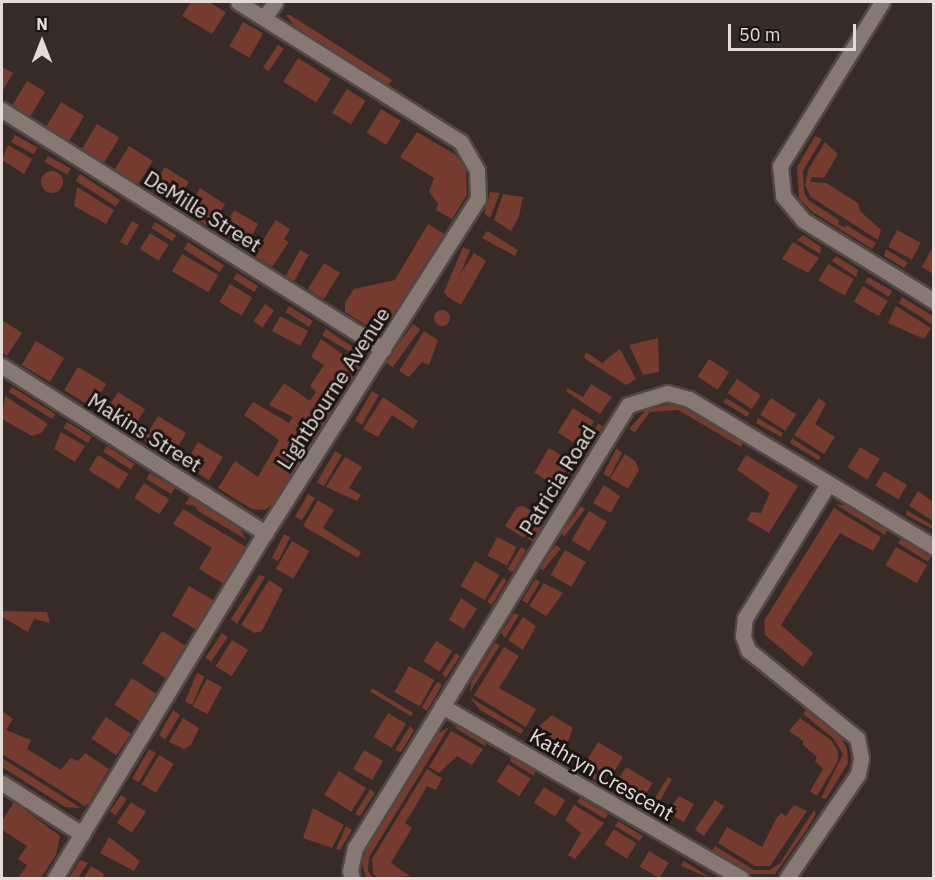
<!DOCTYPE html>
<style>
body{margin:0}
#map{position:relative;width:935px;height:880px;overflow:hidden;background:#382a27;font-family:"IBM Plex Sans",sans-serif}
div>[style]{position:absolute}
.green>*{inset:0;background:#743b2e;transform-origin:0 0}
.round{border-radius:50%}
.roads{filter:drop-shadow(2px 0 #524744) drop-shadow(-2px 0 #524744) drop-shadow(0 2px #524744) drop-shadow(0 -2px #524744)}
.street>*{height:15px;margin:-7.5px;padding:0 7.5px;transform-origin:7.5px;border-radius:7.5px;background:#887874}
span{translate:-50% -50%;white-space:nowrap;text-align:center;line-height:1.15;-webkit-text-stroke:6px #1b1513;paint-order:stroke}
.street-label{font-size:21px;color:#e5dcd9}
.frame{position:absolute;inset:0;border:3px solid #e5dcd9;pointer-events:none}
.north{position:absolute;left:12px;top:12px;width:60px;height:60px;-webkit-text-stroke:4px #1b1513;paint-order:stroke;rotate:0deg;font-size:16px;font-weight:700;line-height:24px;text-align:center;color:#e5dcd9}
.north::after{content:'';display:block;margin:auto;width:21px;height:27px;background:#e5dcd9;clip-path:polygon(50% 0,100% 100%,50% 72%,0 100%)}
.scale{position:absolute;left:728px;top:24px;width:128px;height:27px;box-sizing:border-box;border:3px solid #e5dcd9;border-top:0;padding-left:8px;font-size:18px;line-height:21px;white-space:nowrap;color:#e5dcd9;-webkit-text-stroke:4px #1b1513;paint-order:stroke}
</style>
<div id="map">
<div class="green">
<div style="clip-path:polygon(191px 2px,209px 2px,226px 12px,212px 34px,182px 16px)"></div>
<div style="clip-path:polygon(286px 15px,290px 15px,392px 80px,388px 86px,298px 31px)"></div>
<div style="left:243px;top:22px;width:23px;height:28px;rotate:29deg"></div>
<div style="left:278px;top:45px;width:7px;height:27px;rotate:34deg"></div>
<div style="left:298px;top:58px;width:39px;height:28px;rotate:32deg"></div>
<div style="clip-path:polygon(2px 67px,13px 73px,2px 92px)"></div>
<div style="left:27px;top:81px;width:21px;height:29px;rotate:31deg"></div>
<div style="left:347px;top:89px;width:22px;height:28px;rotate:32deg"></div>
<div style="left:61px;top:102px;width:27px;height:29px;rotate:31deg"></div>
<div style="left:381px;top:109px;width:23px;height:28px;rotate:31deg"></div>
<div style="left:97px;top:124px;width:26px;height:29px;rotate:31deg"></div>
<div style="clip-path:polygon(417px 132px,456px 155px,466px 168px,467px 195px,452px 219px,436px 210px,438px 204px,429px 192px,434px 178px,400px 157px)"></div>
<div style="left:15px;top:135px;width:26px;height:8px;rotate:29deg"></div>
<div style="clip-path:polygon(815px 136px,822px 139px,803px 171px,804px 192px,808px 200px,839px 220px,838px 224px,845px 228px,846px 225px,876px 243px,872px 249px,811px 211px,799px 198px,797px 167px)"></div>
<div style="clip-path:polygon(825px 142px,838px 154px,824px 178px,812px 177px,810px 182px,826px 183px,858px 203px,860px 211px,881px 230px,878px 240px,811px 197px,805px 185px,808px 170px)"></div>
<div style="clip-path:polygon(8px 145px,32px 159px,24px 174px,2px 160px)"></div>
<div style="left:129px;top:146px;width:28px;height:27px;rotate:32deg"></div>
<div style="left:48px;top:156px;width:26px;height:7px;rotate:29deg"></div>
<div style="left:165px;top:167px;width:28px;height:27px;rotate:32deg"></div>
<div class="round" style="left:41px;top:171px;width:22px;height:22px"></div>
<div style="left:80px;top:174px;width:48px;height:8px;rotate:33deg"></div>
<div style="clip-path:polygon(77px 187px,114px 210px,106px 224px,74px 206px)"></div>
<div style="left:200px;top:188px;width:30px;height:28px;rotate:33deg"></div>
<div style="clip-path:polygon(490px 192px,500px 193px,490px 218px,484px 213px)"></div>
<div style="clip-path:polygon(503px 194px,523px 197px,519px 216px,511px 231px,494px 220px)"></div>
<div style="left:234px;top:210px;width:28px;height:27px;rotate:30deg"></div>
<div style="clip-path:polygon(276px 220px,290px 229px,284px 239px,289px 242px,272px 267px,253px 255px)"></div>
<div style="left:132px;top:221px;width:8px;height:24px;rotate:30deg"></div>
<div style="left:155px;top:222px;width:25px;height:7px;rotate:32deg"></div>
<div style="clip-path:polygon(428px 224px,444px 234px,389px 321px,369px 327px,345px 312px,345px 302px,354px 289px,395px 280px)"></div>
<div style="left:897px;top:230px;width:27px;height:19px;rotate:28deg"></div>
<div style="clip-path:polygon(487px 231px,518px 250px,515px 256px,482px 238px)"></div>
<div style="left:150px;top:233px;width:22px;height:19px;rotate:32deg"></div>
<div style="clip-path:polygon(803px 235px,821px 247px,820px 254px,797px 240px)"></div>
<div style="left:188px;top:242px;width:43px;height:8px;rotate:33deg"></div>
<div style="clip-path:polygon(793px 242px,819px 258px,808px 273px,782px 259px)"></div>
<div style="left:463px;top:247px;width:8px;height:50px;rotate:23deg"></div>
<div style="clip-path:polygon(886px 249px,908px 263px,904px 268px,884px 256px)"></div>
<div style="left:300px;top:250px;width:10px;height:30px;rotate:29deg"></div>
<div style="clip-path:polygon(931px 250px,933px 252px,933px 274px,922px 267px)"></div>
<div style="clip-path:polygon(474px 253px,486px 261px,461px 305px,446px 296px)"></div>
<div style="left:182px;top:254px;width:42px;height:20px;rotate:30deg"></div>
<div style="clip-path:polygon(836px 256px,858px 270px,856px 277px,832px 261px)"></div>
<div style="left:324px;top:263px;width:19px;height:31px;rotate:32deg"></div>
<div style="left:828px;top:264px;width:30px;height:19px;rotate:30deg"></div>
<div style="left:237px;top:273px;width:25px;height:7px;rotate:32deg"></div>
<div style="clip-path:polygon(868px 277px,892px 291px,889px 297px,865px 282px)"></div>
<div style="left:230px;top:284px;width:26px;height:21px;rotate:31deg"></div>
<div style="left:863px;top:286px;width:29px;height:18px;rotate:31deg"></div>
<div style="clip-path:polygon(902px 297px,933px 316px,933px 325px,899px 303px)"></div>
<div style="left:265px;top:304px;width:11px;height:21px;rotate:34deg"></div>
<div style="left:289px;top:306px;width:28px;height:7px;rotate:32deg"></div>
<div style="clip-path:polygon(896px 306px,931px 328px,924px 339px,888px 323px)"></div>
<div class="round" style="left:434px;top:310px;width:16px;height:16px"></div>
<div style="left:280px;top:316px;width:32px;height:17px;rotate:28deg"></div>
<div style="clip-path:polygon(2px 320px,22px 333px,7px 356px,2px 352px)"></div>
<div style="left:413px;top:324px;width:9px;height:47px;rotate:36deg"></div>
<div style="clip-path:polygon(326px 329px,357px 350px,360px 358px,322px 335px)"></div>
<div style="clip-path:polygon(424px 331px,438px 340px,429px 365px,422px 362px,409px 377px,399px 371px)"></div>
<div style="clip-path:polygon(658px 338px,659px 372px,643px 375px,629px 345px)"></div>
<div style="clip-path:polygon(321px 339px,360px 367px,278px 500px,265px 510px,252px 509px,218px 488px,235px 461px,258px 477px,279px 440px,244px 415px,253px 402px,289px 423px,293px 417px,269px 405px,284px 383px,310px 401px,316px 392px,310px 386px,324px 365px,311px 357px)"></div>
<div style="left:36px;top:341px;width:33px;height:28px;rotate:31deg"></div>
<div style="clip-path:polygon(620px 349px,636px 379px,626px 385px,584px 358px,586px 352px,602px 363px)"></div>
<div style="left:709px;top:359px;width:24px;height:21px;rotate:33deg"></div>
<div style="left:78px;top:367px;width:33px;height:27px;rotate:31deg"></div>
<div style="left:737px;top:379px;width:29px;height:17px;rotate:34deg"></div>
<div style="clip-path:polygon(591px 384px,612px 397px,600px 414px,566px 391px,567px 388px,583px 397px)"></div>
<div style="left:12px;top:387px;width:51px;height:6px;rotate:32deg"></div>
<div style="left:372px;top:391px;width:8px;height:34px;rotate:30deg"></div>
<div style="left:118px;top:392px;width:32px;height:27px;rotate:32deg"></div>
<div style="clip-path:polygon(5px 396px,48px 424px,41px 433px,32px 436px,2px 419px)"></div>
<div style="clip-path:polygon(383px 397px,418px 421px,413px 429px,392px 415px,378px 437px,363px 429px)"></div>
<div style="left:726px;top:398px;width:28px;height:5px;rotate:32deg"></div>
<div style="left:771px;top:398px;width:30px;height:20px;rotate:33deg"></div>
<div style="clip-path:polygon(819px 398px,826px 404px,815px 424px,835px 437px,824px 454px,794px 435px)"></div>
<div style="clip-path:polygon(671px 404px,684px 406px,743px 442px,741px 447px,678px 410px,650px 412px,635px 432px,629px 429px,646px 410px)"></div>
<div style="left:573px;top:408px;width:25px;height:29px;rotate:32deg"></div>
<div style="left:158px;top:416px;width:33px;height:28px;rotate:31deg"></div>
<div style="clip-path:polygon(758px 418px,783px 433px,781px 437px,756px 423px)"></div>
<div style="left:67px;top:422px;width:29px;height:7px;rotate:31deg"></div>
<div style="clip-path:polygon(598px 424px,603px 426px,588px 451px,584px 449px)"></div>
<div style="clip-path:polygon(61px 432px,85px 446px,75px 462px,54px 449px)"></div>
<div style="clip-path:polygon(792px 438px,821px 457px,818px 460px,790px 443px)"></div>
<div style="left:198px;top:442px;width:29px;height:27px;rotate:31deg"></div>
<div style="left:107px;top:446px;width:33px;height:7px;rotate:33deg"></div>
<div style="left:860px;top:447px;width:23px;height:24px;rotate:31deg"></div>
<div style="left:549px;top:448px;width:26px;height:29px;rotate:31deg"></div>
<div style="left:616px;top:449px;width:7px;height:28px;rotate:27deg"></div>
<div style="left:335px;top:451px;width:8px;height:36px;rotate:30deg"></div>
<div style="clip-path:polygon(625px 454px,635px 461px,639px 470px,628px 489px,610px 478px)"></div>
<div style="left:98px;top:455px;width:36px;height:18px;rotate:32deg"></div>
<div style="clip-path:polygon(746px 455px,798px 486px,769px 533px,747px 520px,751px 512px,761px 513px,770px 493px,737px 470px)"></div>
<div style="clip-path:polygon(345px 457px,362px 467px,349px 488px,361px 495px,357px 501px,326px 487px)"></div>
<div style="left:572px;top:466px;width:6px;height:26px;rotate:31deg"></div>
<div style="left:884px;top:471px;width:27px;height:17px;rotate:31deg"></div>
<div style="left:150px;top:473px;width:29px;height:7px;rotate:31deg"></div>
<div style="left:144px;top:483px;width:30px;height:18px;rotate:33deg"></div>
<div style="clip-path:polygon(604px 485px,620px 496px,611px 513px,593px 503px)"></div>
<div style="clip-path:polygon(918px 491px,933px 502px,933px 521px,909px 506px)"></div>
<div style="left:308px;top:494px;width:8px;height:26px;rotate:30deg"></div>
<div style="clip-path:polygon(190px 497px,239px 528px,247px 540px,198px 511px,195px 506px,185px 504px)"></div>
<div style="clip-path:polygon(318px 500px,334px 510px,323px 528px,361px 552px,358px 558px,303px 526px)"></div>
<div style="clip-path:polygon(835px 504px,848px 506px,887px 530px,885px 535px)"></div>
<div style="clip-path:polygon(523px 506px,537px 514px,524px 538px,505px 526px,517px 507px)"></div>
<div style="left:581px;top:506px;width:5px;height:34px;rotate:37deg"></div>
<div style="clip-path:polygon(834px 508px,881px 537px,873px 551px,840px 533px,781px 625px,813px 653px,803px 667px,765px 635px,764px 621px)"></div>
<div style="clip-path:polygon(183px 509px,246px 547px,224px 584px,199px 569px,212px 548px,173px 524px)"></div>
<div style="clip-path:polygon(907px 510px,933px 526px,933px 529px,906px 515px)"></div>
<div style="left:589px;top:511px;width:21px;height:34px;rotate:31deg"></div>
<div style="left:541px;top:516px;width:6px;height:26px;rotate:31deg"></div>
<div style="left:284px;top:534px;width:7px;height:27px;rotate:27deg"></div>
<div style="left:497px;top:537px;width:22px;height:21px;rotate:27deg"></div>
<div style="clip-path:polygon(901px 539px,931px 557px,928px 562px,898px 543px)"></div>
<div style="left:292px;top:541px;width:20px;height:32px;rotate:30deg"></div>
<div style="left:556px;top:545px;width:6px;height:28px;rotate:39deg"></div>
<div style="left:521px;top:547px;width:6px;height:26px;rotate:31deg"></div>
<div style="left:896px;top:547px;width:36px;height:21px;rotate:30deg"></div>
<div style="left:565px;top:550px;width:24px;height:29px;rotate:30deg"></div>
<div style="left:475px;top:561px;width:28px;height:29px;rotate:30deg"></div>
<div style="clip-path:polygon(259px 575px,265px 577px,237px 624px,231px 619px)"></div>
<div style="clip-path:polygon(503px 578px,507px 580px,492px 605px,487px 602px)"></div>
<div style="left:535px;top:579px;width:6px;height:25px;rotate:31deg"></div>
<div style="clip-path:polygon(269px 580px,283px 589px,262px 631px,255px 633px,241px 625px)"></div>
<div style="clip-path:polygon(544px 583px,563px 593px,546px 616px,529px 606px)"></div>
<div style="left:189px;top:586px;width:30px;height:34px;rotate:30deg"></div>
<div style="clip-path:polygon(461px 598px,477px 609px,464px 629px,449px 620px)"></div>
<div style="clip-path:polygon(2px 611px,47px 612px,50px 623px,34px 619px,28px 632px,2px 617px)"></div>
<div style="clip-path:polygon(514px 613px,519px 615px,505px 638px,501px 633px)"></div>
<div style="clip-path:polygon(523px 617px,536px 626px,523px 650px,508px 640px)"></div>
<div style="left:162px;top:631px;width:28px;height:38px;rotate:32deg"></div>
<div style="left:222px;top:633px;width:7px;height:30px;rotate:34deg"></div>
<div style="left:232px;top:640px;width:19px;height:31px;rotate:32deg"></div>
<div style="left:436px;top:641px;width:19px;height:24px;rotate:32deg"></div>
<div style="clip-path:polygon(495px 643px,500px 645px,470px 692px,471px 682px)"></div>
<div style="clip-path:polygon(504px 647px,519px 656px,499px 688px,536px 709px,526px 727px,474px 695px)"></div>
<div style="clip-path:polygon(456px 653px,460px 656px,446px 678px,442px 674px)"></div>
<div style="left:409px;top:666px;width:29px;height:30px;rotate:29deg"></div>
<div style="left:197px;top:673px;width:8px;height:31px;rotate:23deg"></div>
<div style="left:132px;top:678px;width:30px;height:32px;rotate:33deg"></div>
<div style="left:207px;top:679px;width:17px;height:31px;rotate:28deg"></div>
<div style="left:437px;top:682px;width:6px;height:30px;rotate:31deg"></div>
<div style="left:372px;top:688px;width:48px;height:4px;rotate:31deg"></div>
<div style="clip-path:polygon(471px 699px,471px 698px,524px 730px,521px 734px,480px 710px)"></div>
<div style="clip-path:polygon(173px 710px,180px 715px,165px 740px,159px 735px)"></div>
<div style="clip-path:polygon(806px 710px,841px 737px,847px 749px,848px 763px,826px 799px,821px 798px,843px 754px,833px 738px,803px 714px)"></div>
<div style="clip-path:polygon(2px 711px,13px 719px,6px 730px,31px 740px,27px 749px,61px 770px,70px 758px,78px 761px,85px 753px,109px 769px,89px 803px,85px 806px,2px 754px)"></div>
<div style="left:388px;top:713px;width:21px;height:28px;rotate:31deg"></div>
<div style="clip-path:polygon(552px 715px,573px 728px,565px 750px,534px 731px)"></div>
<div style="left:106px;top:717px;width:30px;height:26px;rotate:34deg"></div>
<div style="clip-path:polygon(183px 718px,199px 728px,191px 745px,184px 749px,169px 742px)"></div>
<div style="clip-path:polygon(800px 718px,831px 740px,838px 751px,838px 761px,817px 796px,810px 791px,823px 769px,815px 761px,817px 757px,803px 745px,803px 741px,789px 731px)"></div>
<div style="clip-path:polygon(410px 726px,414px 730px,401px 752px,395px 750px)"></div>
<div style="clip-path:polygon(462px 726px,486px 741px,485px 746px,454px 727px)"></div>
<div style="clip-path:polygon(449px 727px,369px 857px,368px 871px,373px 878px,366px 878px,362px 863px,365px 852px,437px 734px)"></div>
<div style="clip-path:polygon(451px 731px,483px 749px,472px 765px,457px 756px,439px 773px,429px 767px)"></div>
<div style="left:532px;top:735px;width:35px;height:5px;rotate:31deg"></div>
<div style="left:598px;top:742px;width:29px;height:24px;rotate:31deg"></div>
<div style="left:149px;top:749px;width:8px;height:34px;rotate:30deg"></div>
<div style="left:364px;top:750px;width:22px;height:22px;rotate:30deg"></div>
<div style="left:159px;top:755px;width:17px;height:34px;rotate:31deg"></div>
<div style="clip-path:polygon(512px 757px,535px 770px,534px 776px,510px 761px)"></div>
<div style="clip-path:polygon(2px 758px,70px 801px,80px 808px,65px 807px,2px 767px)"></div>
<div style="left:508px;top:764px;width:27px;height:21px;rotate:33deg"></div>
<div style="left:584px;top:767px;width:28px;height:5px;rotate:32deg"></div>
<div style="left:626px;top:767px;width:31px;height:17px;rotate:31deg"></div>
<div style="clip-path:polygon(427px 769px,442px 778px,436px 790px,427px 786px,415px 807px,405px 823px,412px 828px,391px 863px,410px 876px,378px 878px,373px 874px,372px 859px)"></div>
<div style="left:339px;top:771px;width:32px;height:28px;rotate:32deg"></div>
<div style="clip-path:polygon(668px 777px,672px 779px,657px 806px,652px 803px)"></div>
<div style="left:544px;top:787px;width:25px;height:19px;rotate:32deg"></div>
<div style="clip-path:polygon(370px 789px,375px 793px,360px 816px,355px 814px)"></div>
<div style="left:121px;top:795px;width:7px;height:20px;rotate:34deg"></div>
<div style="clip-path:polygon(679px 796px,694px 804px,684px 822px,667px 813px)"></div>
<div style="clip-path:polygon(580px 798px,608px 814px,605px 819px,577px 802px)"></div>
<div style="left:715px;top:800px;width:11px;height:36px;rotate:34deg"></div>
<div style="clip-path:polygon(14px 802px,60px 836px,56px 855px,41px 878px,18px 878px,27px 865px,18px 859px,27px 846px,2px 830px,2px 821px)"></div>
<div style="left:131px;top:802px;width:18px;height:25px;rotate:34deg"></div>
<div style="clip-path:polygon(574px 805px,604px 823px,575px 859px,568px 855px,581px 833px,565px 820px)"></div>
<div style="clip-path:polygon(794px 805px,807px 811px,770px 866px,755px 866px,718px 843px,727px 827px,762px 847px,776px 819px,781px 813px,786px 816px)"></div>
<div style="clip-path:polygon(313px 808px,344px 825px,332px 848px,303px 838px)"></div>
<div style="clip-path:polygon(814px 810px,816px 814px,807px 829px,775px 874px,751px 874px,712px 851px,715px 846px,754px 870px,770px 870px,780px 863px)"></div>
<div style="left:618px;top:821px;width:29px;height:6px;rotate:31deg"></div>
<div style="clip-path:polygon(346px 826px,352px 830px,340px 850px,336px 849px)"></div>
<div style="left:614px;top:829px;width:27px;height:18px;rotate:33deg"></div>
<div style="clip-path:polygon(109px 837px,140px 861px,134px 871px,100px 853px)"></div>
<div style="left:649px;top:851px;width:23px;height:18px;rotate:31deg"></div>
<div style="clip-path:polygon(80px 860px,88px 863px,78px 878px,69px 878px)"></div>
<div style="clip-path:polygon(684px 861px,709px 877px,709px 878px,681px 866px)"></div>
<div style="clip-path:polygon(91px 866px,104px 874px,103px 878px,84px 878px)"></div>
</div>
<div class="roads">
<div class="street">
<div style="left:882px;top:2px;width:193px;rotate:121.9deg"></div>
<div style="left:780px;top:166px;width:30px;rotate:84deg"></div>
<div style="left:783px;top:196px;width:31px;rotate:50deg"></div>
<div style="left:803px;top:220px;width:154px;rotate:31.7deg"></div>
<div style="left:264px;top:18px;width:19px;rotate:-55deg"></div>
<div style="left:2px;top:110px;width:450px;rotate:32.1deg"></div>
<div style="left:2px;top:366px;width:312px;rotate:32.4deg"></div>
<div style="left:442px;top:706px;width:345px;rotate:29.9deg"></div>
<div style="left:2px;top:783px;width:95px;rotate:32.5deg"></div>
<div style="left:55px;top:878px;width:404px;rotate:-58.7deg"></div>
<div style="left:265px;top:533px;width:396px;rotate:-57.5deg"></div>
<div style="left:478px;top:199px;width:29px;rotate:-92deg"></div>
<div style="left:477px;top:170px;width:32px;rotate:-120deg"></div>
<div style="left:461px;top:142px;width:263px;rotate:-147.9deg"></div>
<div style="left:352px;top:878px;width:7px;rotate:-106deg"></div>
<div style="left:350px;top:871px;width:24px;rotate:-78deg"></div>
<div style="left:355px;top:848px;width:520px;rotate:-58.36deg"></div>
<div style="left:628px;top:405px;width:41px;rotate:-17.1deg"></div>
<div style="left:667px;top:393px;width:23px;rotate:15deg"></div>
<div style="left:689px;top:399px;width:286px;rotate:31.1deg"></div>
<div style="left:787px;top:878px;width:126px;rotate:-55.7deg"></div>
<div style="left:858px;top:774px;width:16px;rotate:-79deg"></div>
<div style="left:861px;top:758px;width:20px;rotate:-101deg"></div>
<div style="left:857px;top:738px;width:140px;rotate:-141.1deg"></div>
<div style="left:748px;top:650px;width:15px;rotate:-110deg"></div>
<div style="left:743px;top:636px;width:18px;rotate:-84deg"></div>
<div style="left:745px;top:618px;width:158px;rotate:-58.2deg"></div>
</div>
</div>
<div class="street-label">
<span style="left:203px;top:211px;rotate:32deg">DeMille Street</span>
<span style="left:333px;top:388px;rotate:-57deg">Lightbourne Avenue</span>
<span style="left:145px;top:432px;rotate:32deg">Makins Street</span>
<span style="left:557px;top:480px;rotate:-58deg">Patricia Road</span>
<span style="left:602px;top:774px;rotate:30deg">Kathryn Crescent</span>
</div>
<div class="frame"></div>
<div class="north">N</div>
<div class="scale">50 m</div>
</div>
